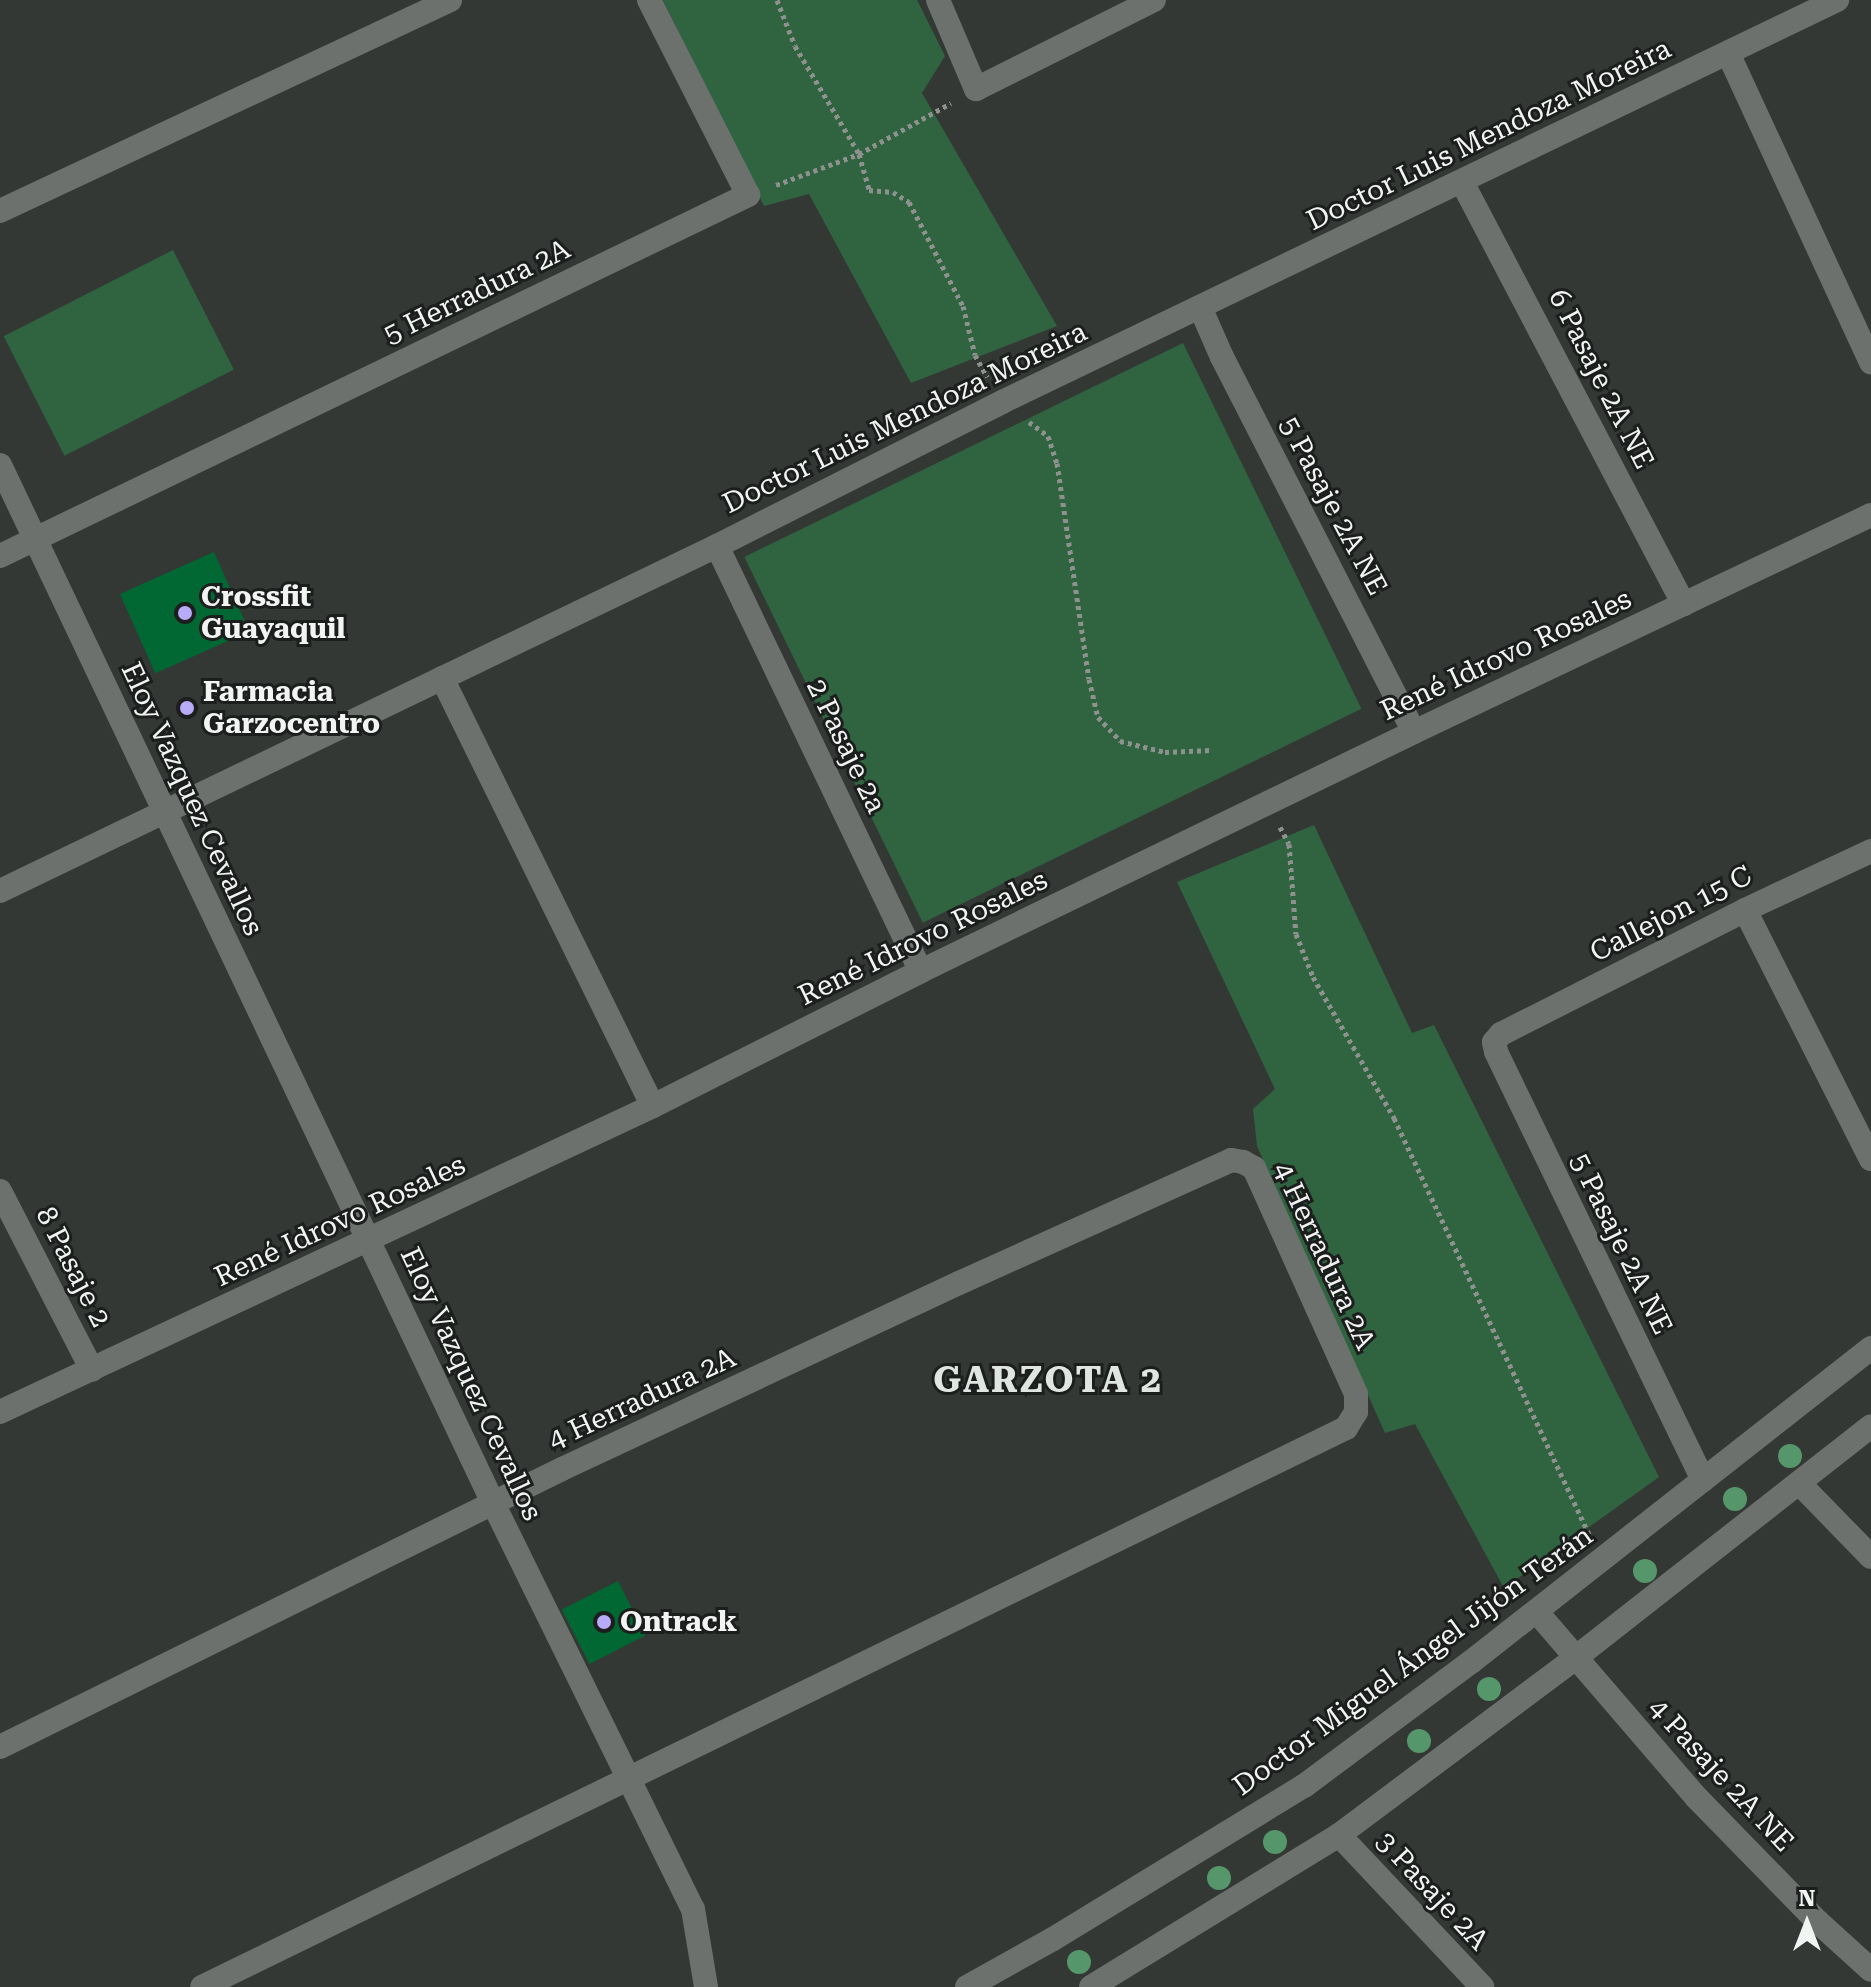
<!DOCTYPE html>
<meta charset="utf-8">
<style>
body{margin:0}
#map{position:relative;width:1871px;height:1987px;overflow:hidden;background:#333834;font-family:"Roboto Serif",serif}
div>[style]{position:absolute}
.green>*{inset:0;background:#306441;transform-origin:0 0}
.building>*{inset:0;background:#016834;transform-origin:0 0}
.path>*{height:5px;margin-top:-2.5px;transform-origin:0;background:repeating-linear-gradient(90deg,#8e928f 0 4px,transparent 0 8px)}
.minor>*{height:24px;margin:-12px;padding:0 12px;transform-origin:12px;border-radius:12px;background:#6c716d}
.trees>*{width:24px;height:24px;margin:-12px;border-radius:50%;background:#56966b}
.dots>*{width:22px;height:22px;translate:-50% -50%;box-sizing:border-box;border:4px solid #1c1e1d;border-radius:50%}
span{translate:-50% -50%;white-space:nowrap;text-align:center;line-height:1.15;-webkit-text-stroke:6px #1c1e1d;paint-order:stroke}
.street-label{font-size:28px;color:#f1f4f2}
.poi-label{font-size:28px;color:#f1f4f2;font-weight:700}
.left{translate:0 -50%;text-align:left}
.district-label{font-size:36px;color:#dfe5e0;font-weight:700;letter-spacing:2px}
.north{position:absolute;left:1767px;top:1883px;width:80px;height:80px;-webkit-text-stroke:6px #1c1e1d;paint-order:stroke;rotate:0deg;font-size:22px;font-weight:700;line-height:32px;text-align:center;color:#f1f4f2}
.north::after{content:'';display:block;margin:auto;width:28px;height:36px;background:#f1f4f2;clip-path:polygon(50% 0,100% 100%,50% 72%,0 100%)}
</style>
<div id="map">
<div class="green">
<div style="clip-path:polygon(663px 0,917px 0,945px 56px,922px 93px,1057px 326px,911px 383px,809px 194px,764px 206px)"></div>
<div style="left:173px;top:250px;width:134px;height:190px;rotate:63deg"></div>
<div style="left:1183px;top:343px;width:407px;height:488px;rotate:64deg"></div>
<div style="clip-path:polygon(1314px 825px,1412px 1033px,1434px 1025px,1659px 1477px,1504px 1588px,1415px 1424px,1385px 1433px,1257px 1146px,1253px 1109px,1275px 1089px,1177px 882px)"></div>
</div>
<div class="building">
<div style="left:214px;top:552px;width:87px;height:103px;rotate:66deg"></div>
<div style="left:618px;top:1581px;width:61px;height:63px;rotate:63deg"></div>
</div>
<div class="path">
<div style="left:777px;top:0;width:49px;rotate:68.6deg"></div>
<div style="left:795px;top:46px;width:126px;rotate:59.3deg"></div>
<div style="left:859px;top:154px;width:37px;rotate:74deg"></div>
<div style="left:869px;top:190px;width:24px;rotate:5deg"></div>
<div style="left:893px;top:192px;width:19px;rotate:32deg"></div>
<div style="left:909px;top:202px;width:117px;rotate:62.6deg"></div>
<div style="left:963px;top:306px;width:50px;rotate:76.2deg"></div>
<div style="left:975px;top:355px;width:25px;rotate:61deg"></div>
<div style="left:776px;top:185px;width:89px;rotate:-20.5deg"></div>
<div style="left:859px;top:154px;width:105px;rotate:-29deg"></div>
<div style="left:1029px;top:422px;width:24px;rotate:36deg"></div>
<div style="left:1048px;top:436px;width:28px;rotate:72deg"></div>
<div style="left:1057px;top:463px;width:218px;rotate:81.6deg"></div>
<div style="left:1089px;top:679px;width:39px;rotate:77deg"></div>
<div style="left:1098px;top:717px;width:33px;rotate:47deg"></div>
<div style="left:1120px;top:741px;width:46px;rotate:13.7deg"></div>
<div style="left:1165px;top:752px;width:46px;rotate:-2.5deg"></div>
<div style="left:1280px;top:827px;width:19px;rotate:62deg"></div>
<div style="left:1289px;top:844px;width:90px;rotate:85.6deg"></div>
<div style="left:1296px;top:934px;width:46px;rotate:68.4deg"></div>
<div style="left:1313px;top:977px;width:163px;rotate:60.1deg"></div>
<div style="left:1394px;top:1118px;width:460px;rotate:64.9deg"></div>
</div>
<div class="minor">
<div style="left:938px;top:0;width:97px;rotate:66.9deg"></div>
<div style="left:976px;top:89px;width:199px;rotate:-26.6deg"></div>
<div style="left:1728px;top:53px;width:341px;rotate:65.2deg"></div>
<div style="left:1462px;top:182px;width:477px;rotate:62.3deg"></div>
<div style="left:0;top:211px;width:497px;rotate:-25.1deg"></div>
<div style="left:1200px;top:307px;width:55px;rotate:66.3deg"></div>
<div style="left:1222px;top:357px;width:421px;rotate:62.9deg"></div>
<div style="left:0;top:465px;width:1149px;rotate:64.59deg"></div>
<div style="left:493px;top:1503px;width:453px;rotate:63.8deg"></div>
<div style="left:693px;top:1909px;width:79px;rotate:80.5deg"></div>
<div style="left:717px;top:546px;width:471px;rotate:64.4deg"></div>
<div style="left:0;top:556px;width:831px;rotate:-25.76deg"></div>
<div style="left:748px;top:195px;width:219px;rotate:-116.9deg"></div>
<div style="left:442px;top:678px;width:477px;rotate:63.8deg"></div>
<div style="left:0;top:891px;width:796px;rotate:-25.7deg"></div>
<div style="left:717px;top:546px;width:319px;rotate:-26.8deg"></div>
<div style="left:1002px;top:402px;width:927px;rotate:-25.71deg"></div>
<div style="left:1745px;top:910px;width:279px;rotate:63.2deg"></div>
<div style="left:0;top:1191px;width:201px;rotate:62.8deg"></div>
<div style="left:0;top:1412px;width:721px;rotate:-25.11deg"></div>
<div style="left:653px;top:1106px;width:300px;rotate:-26.7deg"></div>
<div style="left:921px;top:971px;width:548px;rotate:-25.86deg"></div>
<div style="left:1414px;top:732px;width:506px;rotate:-25.4deg"></div>
<div style="left:1703px;top:1480px;width:476px;rotate:-115.8deg"></div>
<div style="left:1496px;top:1051px;width:9px;rotate:-103deg"></div>
<div style="left:1494px;top:1042px;width:11px;rotate:-49deg"></div>
<div style="left:1501px;top:1034px;width:274px;rotate:-26.9deg"></div>
<div style="left:1745px;top:910px;width:139px;rotate:-25.1deg"></div>
<div style="left:1799px;top:1483px;width:103px;rotate:45.8deg"></div>
<div style="left:1536px;top:1611px;width:245px;rotate:49.3deg"></div>
<div style="left:1696px;top:1797px;width:173px;rotate:45.7deg"></div>
<div style="left:1817px;top:1921px;width:73px;rotate:42.2deg"></div>
<div style="left:0;top:1747px;width:627px;rotate:-26.32deg"></div>
<div style="left:562px;top:1469px;width:438px;rotate:-25.1deg"></div>
<div style="left:959px;top:1283px;width:299px;rotate:-24.3deg"></div>
<div style="left:1231px;top:1160px;width:12px;rotate:9deg"></div>
<div style="left:1243px;top:1162px;width:13px;rotate:29deg"></div>
<div style="left:1254px;top:1168px;width:248px;rotate:65.7deg"></div>
<div style="left:1356px;top:1394px;width:18px;rotate:90deg"></div>
<div style="left:1356px;top:1412px;width:19px;rotate:122deg"></div>
<div style="left:1346px;top:1428px;width:1273px;rotate:153.96deg"></div>
<div style="left:1339px;top:1835px;width:209px;rotate:46.7deg"></div>
<div style="left:967px;top:1987px;width:98px;rotate:-29.2deg"></div>
<div style="left:1053px;top:1939px;width:294px;rotate:-31.4deg"></div>
<div style="left:1304px;top:1786px;width:208px;rotate:-36.6deg"></div>
<div style="left:1471px;top:1662px;width:509px;rotate:-38.13deg"></div>
<div style="left:1091px;top:1987px;width:291px;rotate:-31.5deg"></div>
<div style="left:1339px;top:1835px;width:294px;rotate:-36.8deg"></div>
<div style="left:1574px;top:1659px;width:377px;rotate:-38.1deg"></div>
</div>
<div class="trees">
<div style="left:1790px;top:1456px"></div>
<div style="left:1735px;top:1499px"></div>
<div style="left:1645px;top:1571px"></div>
<div style="left:1489px;top:1689px"></div>
<div style="left:1419px;top:1741px"></div>
<div style="left:1275px;top:1842px"></div>
<div style="left:1219px;top:1878px"></div>
<div style="left:1079px;top:1962px"></div>
</div>
<div class="dots">
<div style="left:185px;top:613px;background:#b8abf7"></div>
<div style="left:187px;top:708px;background:#b8abf7"></div>
<div style="left:604px;top:1622px;background:#b8abf7"></div>
</div>
<div class="street-label">
<span style="left:1489px;top:135px;rotate:-26deg">Doctor Luis Mendoza Moreira</span>
<span style="left:477px;top:292px;rotate:-26deg">5 Herradura 2A</span>
<span style="left:1601px;top:379px;rotate:63deg">6 Pasaje 2A NE</span>
<span style="left:905px;top:418px;rotate:-26deg">Doctor Luis Mendoza Moreira</span>
<span style="left:1333px;top:506px;rotate:62deg">5 Pasaje 2A NE</span>
<span style="left:1506px;top:655px;rotate:-25deg">René Idrovo Rosales</span>
<span style="left:846px;top:746px;rotate:64deg">2 Pasaje 2a</span>
<span style="left:192px;top:799px;rotate:65deg">Eloy Vazquez Cevallos</span>
<span style="left:1671px;top:914px;rotate:-27deg">Callejon 15 C</span>
<span style="left:923px;top:938px;rotate:-26deg">René Idrovo Rosales</span>
<span style="left:340px;top:1221px;rotate:-25deg">René Idrovo Rosales</span>
<span style="left:1621px;top:1244px;rotate:64deg">5 Pasaje 2A NE</span>
<span style="left:1324px;top:1256px;rotate:65deg">4 Herradura 2A</span>
<span style="left:73px;top:1267px;rotate:63deg">8 Pasaje 2</span>
<span style="left:471px;top:1384px;rotate:65deg">Eloy Vazquez Cevallos</span>
<span style="left:642px;top:1399px;rotate:-25deg">4 Herradura 2A</span>
<span style="left:1413px;top:1661px;rotate:-36deg">Doctor Miguel Ángel Jijón Terán</span>
<span style="left:1721px;top:1775px;rotate:47deg">4 Pasaje 2A NE</span>
<span style="left:1432px;top:1891px;rotate:47deg">3 Pasaje 2A</span>
</div>
<div class="poi-label">
<span class="left" style="left:201px;top:613px">Crossfit<br>Guayaquil</span>
<span class="left" style="left:203px;top:708px">Farmacia<br>Garzocentro</span>
<span class="left" style="left:620px;top:1622px">Ontrack</span>
</div>
<div class="district-label">
<span style="left:1048px;top:1381px">GARZOTA 2</span>
</div>
<div class="north">N</div>
</div>
